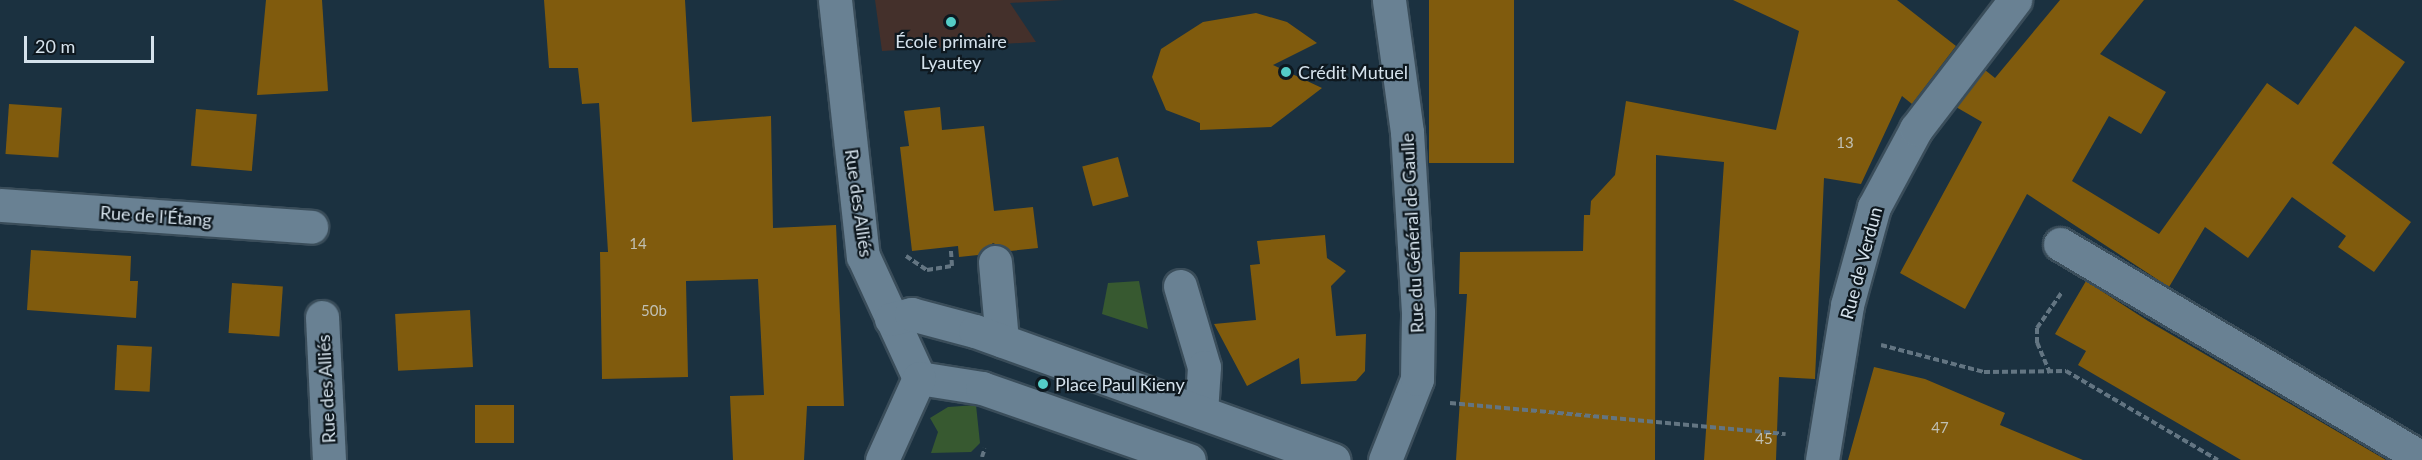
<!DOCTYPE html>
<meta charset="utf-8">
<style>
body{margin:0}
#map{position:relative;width:2422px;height:460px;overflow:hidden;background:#1b3140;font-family:Lato,sans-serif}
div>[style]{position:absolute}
.education>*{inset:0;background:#44302b}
.green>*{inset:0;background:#375930}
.building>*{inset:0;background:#805b0d;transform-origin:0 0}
.path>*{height:4px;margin-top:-2px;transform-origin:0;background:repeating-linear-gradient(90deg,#637582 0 6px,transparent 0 9px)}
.roads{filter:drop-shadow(2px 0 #3a4d5a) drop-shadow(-2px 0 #3a4d5a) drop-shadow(0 2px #3a4d5a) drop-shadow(0 -2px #3a4d5a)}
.minor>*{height:33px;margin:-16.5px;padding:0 16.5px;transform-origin:16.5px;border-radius:16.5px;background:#698193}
.dots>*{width:16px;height:16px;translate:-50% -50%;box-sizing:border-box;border:3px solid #0e181f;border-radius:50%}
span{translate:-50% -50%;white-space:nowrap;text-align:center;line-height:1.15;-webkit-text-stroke:4.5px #0e181f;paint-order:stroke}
.number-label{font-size:15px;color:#c0c0b4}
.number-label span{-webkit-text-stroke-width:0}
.poi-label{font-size:18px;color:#d5e2ec}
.left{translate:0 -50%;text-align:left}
.street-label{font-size:18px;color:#d5e2ec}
.scale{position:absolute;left:24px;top:36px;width:130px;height:27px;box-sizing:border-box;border:3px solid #d5e2ec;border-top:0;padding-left:8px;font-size:18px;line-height:21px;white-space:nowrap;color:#d5e2ec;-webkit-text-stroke:4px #0e181f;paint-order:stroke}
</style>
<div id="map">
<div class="education">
<div style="clip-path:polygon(875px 0,1065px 0,1010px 3px,1036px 42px,882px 51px)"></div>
</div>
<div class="green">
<div style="clip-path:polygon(1139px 281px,1148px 329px,1102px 314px,1108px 283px)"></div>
<div style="clip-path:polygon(976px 405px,980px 443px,971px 452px,931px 453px,938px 432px,930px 418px,948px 407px)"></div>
</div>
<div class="building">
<div style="clip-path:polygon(266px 0,322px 0,328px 91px,257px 95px)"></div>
<div style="clip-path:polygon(544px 0,685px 0,692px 122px,771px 116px,773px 228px,836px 225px,844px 406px,807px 406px,804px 460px,733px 460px,730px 396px,764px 395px,758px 279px,686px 281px,688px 377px,602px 379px,600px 252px,608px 252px,599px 103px,582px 104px,578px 68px,549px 68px)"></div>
<div style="left:1429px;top:0;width:85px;height:163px"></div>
<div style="clip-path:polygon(1733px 0,1897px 0,1956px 46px,1912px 104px,1902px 96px,1861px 184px,1824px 178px,1815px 379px,1779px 377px,1776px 460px,1704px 460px,1724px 162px,1656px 155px,1655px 460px,1456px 460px,1467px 294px,1459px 294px,1460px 252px,1583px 251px,1584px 215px,1590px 215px,1591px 201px,1615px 175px,1626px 101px,1776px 130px,1799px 31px)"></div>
<div style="clip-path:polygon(2060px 0,2144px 0,2100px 54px,2166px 92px,2141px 134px,2109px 116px,2072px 181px,2159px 234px,2267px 83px,2298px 105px,2355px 26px,2405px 62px,2332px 163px,2411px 222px,2374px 272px,2338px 247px,2346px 236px,2292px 197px,2248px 258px,2205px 227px,2169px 287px,2027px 194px,1965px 309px,1900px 273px,1982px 122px,1956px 107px,1985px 70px,1995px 78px)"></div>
<div style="clip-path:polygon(1256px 13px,1287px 22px,1317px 43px,1273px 65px,1322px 88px,1271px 127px,1200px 130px,1200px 123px,1166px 110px,1152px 77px,1161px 49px,1203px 22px)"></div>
<div style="left:9px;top:104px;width:53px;height:50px;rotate:4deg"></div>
<div style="clip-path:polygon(940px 107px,942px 130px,984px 126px,994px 211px,1033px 207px,1038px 248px,1010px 251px,993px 243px,978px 255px,959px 257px,958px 246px,912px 251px,900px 147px,909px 146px,904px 111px)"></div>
<div style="left:196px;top:109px;width:61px;height:57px;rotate:5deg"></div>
<div style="left:1118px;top:157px;width:41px;height:37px;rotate:75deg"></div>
<div style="clip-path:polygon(1325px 235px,1327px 258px,1346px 271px,1331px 286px,1336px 336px,1366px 334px,1365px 371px,1356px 381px,1301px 384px,1299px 358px,1247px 386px,1214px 324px,1256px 320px,1250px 265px,1260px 264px,1257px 241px)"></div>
<div style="clip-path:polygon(31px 250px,131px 256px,130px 281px,138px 281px,136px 318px,27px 310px)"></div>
<div style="clip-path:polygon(2086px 281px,2148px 321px,2386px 460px,2241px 460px,2078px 365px,2086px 351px,2055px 334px)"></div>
<div style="left:232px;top:283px;width:51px;height:50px;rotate:4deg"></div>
<div style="left:470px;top:310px;width:57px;height:75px;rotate:87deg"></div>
<div style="left:117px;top:345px;width:35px;height:45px;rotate:3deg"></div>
<div style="clip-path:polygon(1874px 367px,1925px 379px,2005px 413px,2000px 425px,2083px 460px,1848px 460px)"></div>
<div style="left:475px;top:405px;width:39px;height:38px"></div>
</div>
<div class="path">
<div style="left:906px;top:256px;width:25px;rotate:34deg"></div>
<div style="left:927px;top:270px;width:25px;rotate:-9deg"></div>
<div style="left:952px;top:266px;width:16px;rotate:-94deg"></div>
<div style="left:1881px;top:345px;width:106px;rotate:14.7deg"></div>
<div style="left:1984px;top:372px;width:82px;rotate:-0.7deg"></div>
<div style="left:2066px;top:371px;width:176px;rotate:30.4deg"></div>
<div style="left:2050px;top:373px;width:33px;rotate:-113deg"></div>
<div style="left:2037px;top:343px;width:15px;rotate:-90deg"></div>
<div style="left:2037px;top:328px;width:44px;rotate:-55.2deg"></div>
<div style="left:1450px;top:403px;width:337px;rotate:5.3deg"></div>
<div style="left:982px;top:457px;width:9px;rotate:-72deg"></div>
</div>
<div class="roads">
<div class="minor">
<div style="left:835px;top:0;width:258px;rotate:83.8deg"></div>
<div style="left:863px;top:256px;width:134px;rotate:65.3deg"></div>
<div style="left:0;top:205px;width:312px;rotate:4deg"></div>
<div style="left:2060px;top:244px;width:421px;rotate:30.6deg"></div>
<div style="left:995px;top:262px;width:79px;rotate:84.9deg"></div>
<div style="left:1180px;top:286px;width:84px;rotate:73.5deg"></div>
<div style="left:1204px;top:367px;width:45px;rotate:93.8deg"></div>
<div style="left:322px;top:317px;width:143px;rotate:87.2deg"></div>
<div style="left:891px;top:319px;width:21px;rotate:-14deg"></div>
<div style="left:911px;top:314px;width:66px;rotate:14.9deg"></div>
<div style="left:975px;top:331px;width:381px;rotate:19.8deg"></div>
<div style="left:919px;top:378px;width:64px;rotate:9deg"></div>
<div style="left:982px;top:388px;width:219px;rotate:19.2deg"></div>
<div style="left:882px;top:460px;width:90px;rotate:-65.7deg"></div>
<div style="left:1385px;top:460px;width:87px;rotate:-68.4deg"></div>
<div style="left:1417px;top:379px;width:67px;rotate:-89.1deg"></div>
<div style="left:1418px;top:312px;width:180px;rotate:-93.5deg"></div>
<div style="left:1407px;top:132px;width:133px;rotate:-97.8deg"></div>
<div style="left:1822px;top:460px;width:157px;rotate:-80.8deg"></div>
<div style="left:1847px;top:305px;width:102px;rotate:-74.6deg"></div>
<div style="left:1874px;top:207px;width:89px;rotate:-61.7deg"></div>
<div style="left:1916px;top:129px;width:163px;rotate:-52.5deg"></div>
</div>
</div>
<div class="dots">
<div style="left:951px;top:22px;background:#54cdc7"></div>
<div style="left:1286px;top:72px;background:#54cdc7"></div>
<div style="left:1043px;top:384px;background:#54cdc7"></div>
</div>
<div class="number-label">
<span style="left:1845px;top:143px">13</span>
<span style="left:638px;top:244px">14</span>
<span style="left:654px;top:311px">50b</span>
<span style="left:1940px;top:428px">47</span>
<span style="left:1764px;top:439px">45</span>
</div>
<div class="poi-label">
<span style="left:951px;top:52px">École primaire<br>Lyautey</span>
<span class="left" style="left:1298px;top:72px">Crédit Mutuel</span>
<span class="left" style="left:1055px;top:384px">Place Paul Kieny</span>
</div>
<div class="street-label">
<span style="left:859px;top:203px;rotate:82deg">Rue des Alliés</span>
<span style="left:156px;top:216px;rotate:4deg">Rue de l'Étang</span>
<span style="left:1412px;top:233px;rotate:-93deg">Rue du Général de Gaulle</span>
<span style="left:1861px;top:263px;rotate:-75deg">Rue de Verdun</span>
<span style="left:326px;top:389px;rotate:-93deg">Rue des Alliés</span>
</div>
<div class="scale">20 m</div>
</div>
